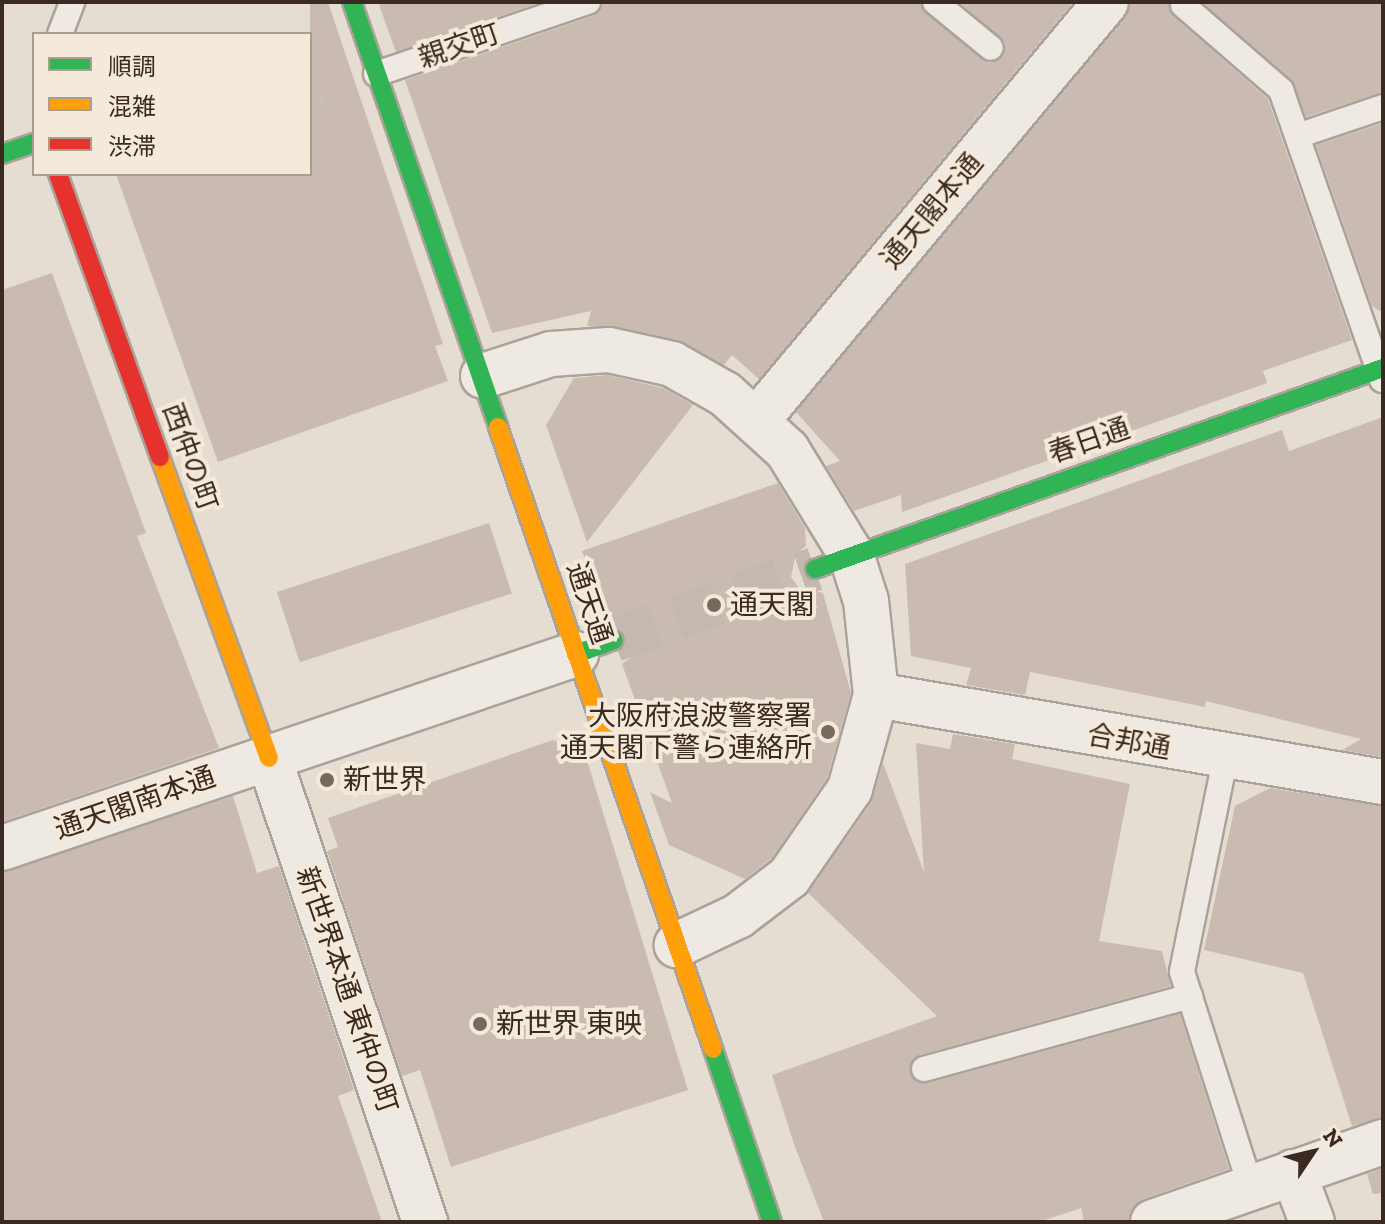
<!DOCTYPE html>
<meta charset="utf-8">
<style>
body{margin:0}
#map{position:relative;width:1385px;height:1224px;overflow:hidden;background:#e5ddd1;font-family:"Zilla Slab","Noto Sans JP",serif}
div>[style]{position:absolute}
.building>*{inset:0;background:#c9bbb2;transform-origin:0 0}
.secondary-tunnel>*{height:44px;margin-top:-22px;transform-origin:0;background:repeating-linear-gradient(90deg,#c3b9ae 0 44px,transparent 0 66px)}
.path>*{height:5px;margin-top:-2.5px;transform-origin:0;background:repeating-linear-gradient(90deg,#c6c0b9 0 6px,transparent 0 10px)}
.roads{filter:drop-shadow(2px 0 #aba299) drop-shadow(-2px 0 #aba299) drop-shadow(0 2px #aba299) drop-shadow(0 -2px #aba299)}
.lane>*{height:24px;margin:-12px;padding:0 12px;transform-origin:12px;border-radius:12px;background:#eee9e2}
.street>*{height:44px;margin:-22px;padding:0 22px;transform-origin:22px;border-radius:22px;background:#eee9e2}
.fast>*{height:18px;margin:-9px;padding:0 9px;transform-origin:9px;border-radius:9px;background:#30b455}
.slow>*{height:18px;margin:-9px;padding:0 9px;transform-origin:9px;border-radius:9px;background:#ff9f0a}
.jam>*{height:18px;margin:-9px;padding:0 9px;transform-origin:9px;border-radius:9px;background:#e5322d}
.dots>*{width:22px;height:22px;translate:-50% -50%;box-sizing:border-box;border:4px solid #f5e9d9;border-radius:50%}
span{translate:-50% -50%;white-space:nowrap;text-align:center;line-height:1.15;-webkit-text-stroke:8px #f5e9d9;paint-order:stroke}
.street-label{font-size:28px;color:#3a2a21}
.poi-label{font-size:28px;color:#3a2a21}
.left{translate:0 -50%;text-align:left}
.right{translate:-100% -50%;text-align:right}
.frame{position:absolute;inset:0;border:4px solid #3a2a21;pointer-events:none}
.legend{position:absolute;left:32px;top:32px;width:280px;height:144px;box-sizing:border-box;background:#f5e9d9;border:2px solid #aa9d8f;margin:0;padding:10px 14px;list-style:none;font-size:24px;color:#3a2a21}
.legend li{display:flex;align-items:center;gap:16px;height:40px}
.legend b{width:40px;border:2px solid #aa9d8f}
.north{position:absolute;left:1273px;top:1112px;width:80px;height:80px;-webkit-text-stroke:6px #f5e9d9;paint-order:stroke;rotate:55deg;font-size:22px;font-weight:700;line-height:32px;text-align:center;color:#3a2a21}
.north::after{content:'';display:block;margin:auto;width:28px;height:36px;background:#3a2a21;clip-path:polygon(50% 0,100% 100%,50% 72%,0 100%)}
</style>
<div id="map">
<div class="building">
<div style="clip-path:polygon(310px 2px,328px 2px,443px 344px,435px 346px,448px 381px,218px 462px,116px 174px,310px 174px)"></div>
<div style="clip-path:polygon(378px 2px,541px 2px,396px 52px)"></div>
<div style="clip-path:polygon(603px 2px,920px 2px,989px 63px,1003px 57px,1005px 42px,959px 2px,1073px 2px,759px 379px,732px 355px,724px 365px,677px 340px,587px 326px,591px 311px,492px 333px,405px 80px,593px 16px)"></div>
<div style="clip-path:polygon(1130px 2px,1168px 2px,1173px 16px,1268px 99px,1352px 340px,1263px 371px,1267px 383px,902px 512px,901px 495px,854px 511px,826px 466px,840px 461px,796px 412px,1125px 18px)"></div>
<div style="clip-path:polygon(1202px 2px,1383px 2px,1383px 92px,1306px 117px,1291px 79px)"></div>
<div style="clip-path:polygon(1383px 123px,1383px 313px,1372px 306px,1316px 145px)"></div>
<div style="clip-path:polygon(52px 273px,146px 533px,137px 536px,219px 748px,2px 822px,2px 290px)"></div>
<div style="clip-path:polygon(607px 375px,663px 388px,693px 405px,587px 542px,546px 425px,574px 378px)"></div>
<div style="clip-path:polygon(1383px 417px,1383px 757px,1342px 750px,1361px 739px,1206px 701px,1205px 707px,1030px 672px,1025px 695px,966px 685px,971px 668px,911px 656px,905px 564px,1282px 430px,1289px 451px)"></div>
<div style="clip-path:polygon(778px 483px,805px 528px,806px 546px,796px 553px,791px 577px,799px 588px,823px 593px,851px 693px,827px 778px,772px 858px,745px 879px,669px 845px,650px 792px,672px 803px,622px 664px,634px 655px,638px 632px,629px 620px,606px 616px,582px 551px)"></div>
<div style="left:489px;top:523px;width:74px;height:223px;rotate:72deg"></div>
<div style="clip-path:polygon(953px 734px,1015px 744px,1012px 759px,1130px 784px,1099px 941px,1162px 951px,1171px 986px,920px 1055px,910px 1074px,928px 1083px,1180px 1014px,1229px 1169px,1144px 1199px,1129px 1222px,1084px 1222px,1081px 1208px,1039px 1222px,824px 1222px,794px 1144px,772px 1075px,937px 1016px,808px 893px,871px 803px,883px 763px,924px 872px,916px 743px,950px 749px)"></div>
<div style="clip-path:polygon(553px 740px,586px 757px,688px 1090px,451px 1167px,420px 1070px,402px 1076px,327px 851px,338px 847px,328px 818px)"></div>
<div style="clip-path:polygon(1270px 788px,1383px 806px,1383px 1118px,1352px 1126px,1303px 973px,1204px 950px,1235px 806px)"></div>
<div style="clip-path:polygon(233px 796px,257px 873px,279px 866px,354px 1090px,338px 1096px,382px 1222px,2px 1222px,2px 872px)"></div>
<div style="clip-path:polygon(1383px 1168px,1383px 1193px,1373px 1194px,1367px 1174px)"></div>
</div>
<div class="secondary-tunnel">
<div style="left:614px;top:640px;width:213px;rotate:-19.5deg"></div>
</div>
<div class="path">
<div style="left:310px;top:104px;width:23px;rotate:-18deg"></div>
</div>
<div class="roads">
<div class="lane">
<div style="left:935px;top:2px;width:72px;rotate:39.4deg"></div>
<div style="left:1183px;top:5px;width:130px;rotate:40.9deg"></div>
<div style="left:1281px;top:90px;width:307px;rotate:70.8deg"></div>
<div style="left:60px;top:34px;width:34px;rotate:-69deg"></div>
<div style="left:376px;top:74px;width:224px;rotate:-18.8deg"></div>
<div style="left:1300px;top:135px;width:88px;rotate:-18.6deg"></div>
<div style="left:1225px;top:760px;width:216px;rotate:101.5deg"></div>
<div style="left:1182px;top:972px;width:227px;rotate:72.3deg"></div>
<div style="left:924px;top:1069px;width:276px;rotate:-15.3deg"></div>
</div>
<div class="street">
<div style="left:483px;top:376px;width:71px;rotate:-17.9deg"></div>
<div style="left:551px;top:354px;width:58px;rotate:-3.9deg"></div>
<div style="left:609px;top:350px;width:65px;rotate:12.5deg"></div>
<div style="left:672px;top:364px;width:61px;rotate:29.5deg"></div>
<div style="left:725px;top:394px;width:84px;rotate:42.1deg"></div>
<div style="left:787px;top:450px;width:122px;rotate:58.4deg"></div>
<div style="left:851px;top:554px;width:49px;rotate:72.3deg"></div>
<div style="left:866px;top:601px;width:95px;rotate:83.9deg"></div>
<div style="left:876px;top:695px;width:98px;rotate:105.5deg"></div>
<div style="left:850px;top:789px;width:107px;rotate:124.7deg"></div>
<div style="left:789px;top:877px;width:64px;rotate:142.6deg"></div>
<div style="left:738px;top:916px;width:68px;rotate:154.6deg"></div>
<div style="left:758px;top:419px;width:543px;rotate:-50.15deg"></div>
<div style="left:876px;top:695px;width:514px;rotate:9.74deg"></div>
<div style="left:269px;top:758px;width:490px;rotate:71.4deg"></div>
<div style="left:2px;top:848px;width:606px;rotate:-18.67deg"></div>
<div style="left:1293px;top:1172px;width:53px;rotate:69.2deg"></div>
<div style="left:1153px;top:1222px;width:244px;rotate:-19.2deg"></div>
</div>
<div class="fast">
<div style="left:352px;top:2px;width:449px;rotate:71deg"></div>
<div style="left:2px;top:154px;width:34px;rotate:-19deg"></div>
<div style="left:815px;top:569px;width:603px;rotate:-19.49deg"></div>
<div style="left:576px;top:654px;width:40px;rotate:-20.2deg"></div>
<div style="left:713px;top:1049px;width:183px;rotate:71.2deg"></div>
</div>
<div class="slow">
<div style="left:498px;top:427px;width:658px;rotate:70.93deg"></div>
<div style="left:160px;top:457px;width:320px;rotate:70.1deg"></div>
</div>
<div class="jam">
<div style="left:58px;top:174px;width:301px;rotate:70.2deg"></div>
</div>
</div>
<div class="dots">
<div style="left:714px;top:605px;background:#76695f"></div>
<div style="left:828px;top:732px;background:#76695f"></div>
<div style="left:327px;top:780px;background:#76695f"></div>
<div style="left:480px;top:1024px;background:#76695f"></div>
</div>
<div class="street-label">
<span style="left:459px;top:46px;rotate:-19deg">親交町</span>
<span style="left:932px;top:211px;rotate:-50deg">通天閣本通</span>
<span style="left:1089px;top:441px;rotate:-19deg">春日通</span>
<span style="left:190px;top:457px;rotate:70deg">西仲の町</span>
<span style="left:589px;top:603px;rotate:71deg">通天通</span>
<span style="left:1129px;top:742px;rotate:10deg">合邦通</span>
<span style="left:135px;top:803px;rotate:-19deg">通天閣南本通</span>
<span style="left:347px;top:990px;rotate:71deg">新世界本通 東仲の町</span>
</div>
<div class="poi-label">
<span class="left" style="left:730px;top:605px">通天閣</span>
<span class="right" style="left:812px;top:732px">大阪府浪波警察署<br>通天閣下警ら連絡所</span>
<span class="left" style="left:343px;top:780px">新世界</span>
<span class="left" style="left:496px;top:1024px">新世界 東映</span>
</div>
<div class="frame"></div>
<ul class="legend">
<li><b style="height:10px;background:#30b455"></b>順調</li>
<li><b style="height:10px;background:#ff9f0a"></b>混雑</li>
<li><b style="height:10px;background:#e5322d"></b>渋滞</li>
</ul>
<div class="north">N</div>
</div>
